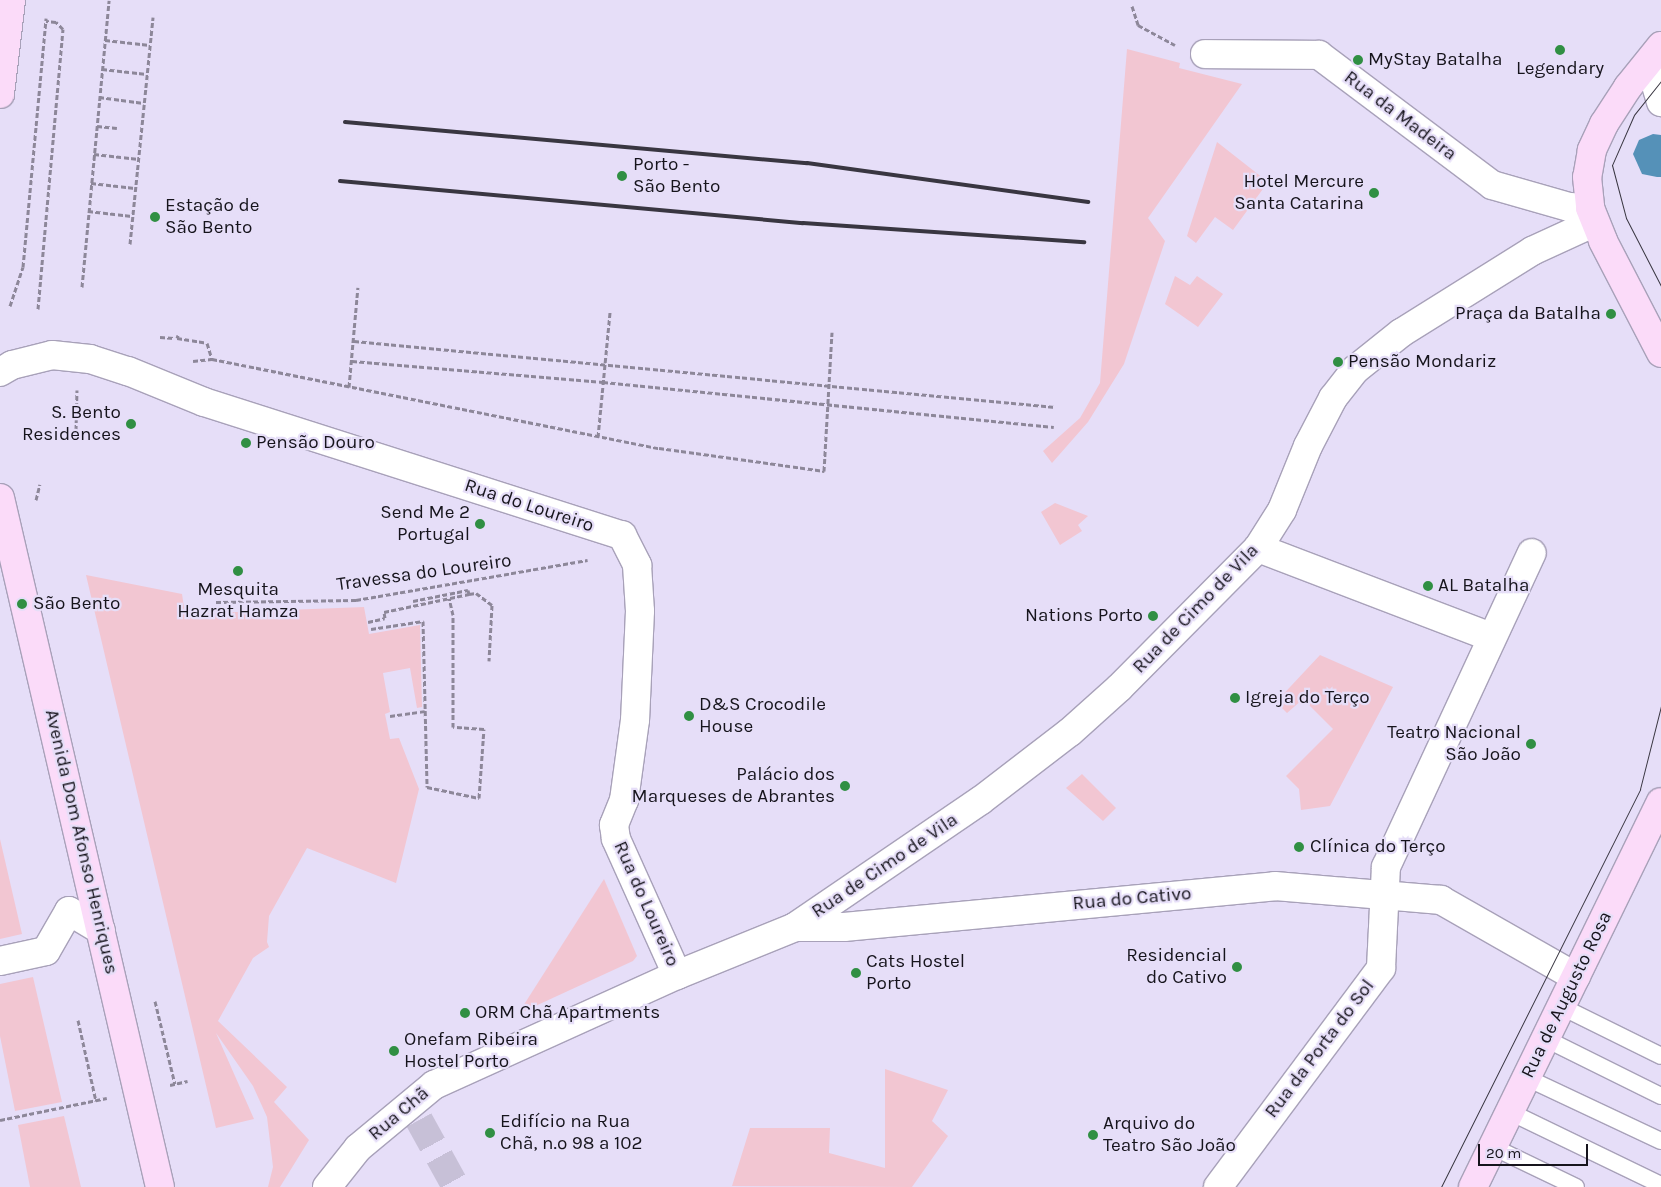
<!DOCTYPE html>
<meta charset="utf-8">
<style>
body{margin:0}
#map{position:relative;width:1661px;height:1187px;overflow:hidden;background:#e6def8;font-family:Karla,sans-serif}
div>[style]{position:absolute}
.green>*{inset:0;background:#f2c6d2}
.water>*{inset:0;background:#5591b8}
.street-tunnel>*{height:28px;margin-top:-14px;transform-origin:0;background:repeating-linear-gradient(90deg,#c7c0d7 0 28px,transparent 0 42px)}
.path>*{height:3px;margin-top:-1.5px;transform-origin:0;background:repeating-linear-gradient(90deg,#8d8799 0 5px,transparent 0 7.5px)}
.roads{filter:drop-shadow(1px 0 #a8a1b9) drop-shadow(-1px 0 #a8a1b9) drop-shadow(0 1px #a8a1b9) drop-shadow(0 -1px #a8a1b9)}
.lane>*{height:16px;margin:-8px;padding:0 8px;transform-origin:8px;border-radius:8px;background:#fff}
.street>*{height:28px;margin:-14px;padding:0 14px;transform-origin:14px;border-radius:14px;background:#fff}
.secondary>*{height:28px;margin:-14px;padding:0 14px;transform-origin:14px;border-radius:14px;background:#fbdbf9}
.tram>*{height:1px;margin:-0.5px;padding:0 0.5px;transform-origin:0.5px;border-radius:0.5px;background:#393641}
.rail>*{height:4px;margin:-2px;padding:0 2px;transform-origin:2px;border-radius:2px;background:#393641}
.dots>*{width:14px;height:14px;translate:-50% -50%;box-sizing:border-box;border:2px solid #e6def8;border-radius:50%}
span{translate:-50% -50%;white-space:nowrap;text-align:center;line-height:1.15;-webkit-text-stroke:4.5px #e6def8;paint-order:stroke}
.poi-label{font-size:19px;color:#16141c}
.left{translate:0 -50%;text-align:left}
.right{translate:-100% -50%;text-align:right}
.street-label{font-size:19px;color:#16141c}
.scale{position:absolute;left:1478px;top:1144px;width:110px;height:22px;box-sizing:border-box;border:2px solid #16141c;border-top:0;padding-left:6px;font-size:15px;line-height:18px;white-space:nowrap;color:#16141c;-webkit-text-stroke:4px #e6def8;paint-order:stroke}
</style>
<div id="map">
<div class="green">
<div style="clip-path:polygon(1127px 49px,1180px 63px,1179px 68px,1242px 84px,1148px 218px,1165px 241px,1124px 364px,1088px 422px,1052px 463px,1043px 451px,1080px 418px,1100px 383px)"></div>
<div style="clip-path:polygon(1217px 142px,1268px 182px,1233px 230px,1215px 217px,1196px 243px,1187px 236px)"></div>
<div style="clip-path:polygon(1175px 276px,1190px 285px,1197px 276px,1223px 294px,1198px 327px,1165px 304px)"></div>
<div style="clip-path:polygon(1055px 503px,1088px 516px,1078px 525px,1082px 531px,1060px 545px,1041px 512px)"></div>
<div style="clip-path:polygon(86px 575px,182px 594px,185px 614px,364px 607px,369px 634px,420px 625px,422px 707px,417px 708px,410px 668px,383px 673px,390px 712px,385px 714px,390px 739px,399px 738px,419px 789px,396px 883px,307px 848px,269px 916px,267px 942px,269px 947px,253px 958px,218px 1021px,287px 1087px,274px 1102px,309px 1140px,280px 1187px,268px 1187px,273px 1167px,267px 1117px,253px 1086px,216px 1033px,254px 1119px,216px 1128px)"></div>
<div style="clip-path:polygon(1320px 655px,1393px 687px,1330px 806px,1301px 810px,1299px 789px,1286px 776px,1333px 729px,1303px 699px,1287px 713px,1276px 702px)"></div>
<div style="clip-path:polygon(1082px 774px,1116px 808px,1103px 821px,1066px 788px)"></div>
<div style="clip-path:polygon(0 839px,22px 934px,0 939px)"></div>
<div style="clip-path:polygon(604px 879px,637px 956px,633px 961px,518px 1014px)"></div>
<div style="clip-path:polygon(33px 977px,62px 1102px,15px 1111px,0 1036px,0 984px)"></div>
<div style="clip-path:polygon(885px 1069px,948px 1090px,932px 1121px,948px 1136px,912px 1187px,732px 1186px,750px 1128px,830px 1128px,829px 1153px,885px 1168px)"></div>
<div style="clip-path:polygon(64px 1116px,81px 1187px,30px 1187px,18px 1125px)"></div>
</div>
<div class="water">
<div style="clip-path:polygon(1653px 134px,1661px 135px,1661px 177px,1657px 177px,1642px 174px,1633px 154px,1639px 140px)"></div>
</div>
<div class="street-tunnel">
<div style="left:419px;top:1120px;width:77px;rotate:61.1deg"></div>
</div>
<div class="path">
<div style="left:1132px;top:6px;width:20px;rotate:72deg"></div>
<div style="left:1138px;top:25px;width:42px;rotate:28.4deg"></div>
<div style="left:105px;top:40px;width:45px;rotate:6.3deg"></div>
<div style="left:102px;top:69px;width:45px;rotate:6.3deg"></div>
<div style="left:99px;top:97px;width:45px;rotate:7.6deg"></div>
<div style="left:97px;top:126px;width:20px;rotate:6deg"></div>
<div style="left:94px;top:154px;width:45px;rotate:6.3deg"></div>
<div style="left:91px;top:183px;width:44px;rotate:6.5deg"></div>
<div style="left:88px;top:211px;width:44px;rotate:6.5deg"></div>
<div style="left:130px;top:244px;width:228px;rotate:-84.2deg"></div>
<div style="left:82px;top:287px;width:288px;rotate:-84.6deg"></div>
<div style="left:10px;top:306px;width:41px;rotate:-71.6deg"></div>
<div style="left:23px;top:267px;width:250px;rotate:-84.7deg"></div>
<div style="left:38px;top:309px;width:281px;rotate:-84.9deg"></div>
<div style="left:63px;top:29px;width:10px;rotate:-135deg"></div>
<div style="left:56px;top:22px;width:10px;rotate:-174deg"></div>
<div style="left:178px;top:335px;width:3px;rotate:108deg"></div>
<div style="left:177px;top:338px;width:30px;rotate:9deg"></div>
<div style="left:207px;top:343px;width:17px;rotate:73deg"></div>
<div style="left:160px;top:337px;width:14px;rotate:4deg"></div>
<div style="left:354px;top:341px;width:704px;rotate:5.38deg"></div>
<div style="left:193px;top:361px;width:19px;rotate:-6deg"></div>
<div style="left:212px;top:359px;width:456px;rotate:11.3deg"></div>
<div style="left:659px;top:448px;width:167px;rotate:7.9deg"></div>
<div style="left:824px;top:471px;width:139px;rotate:-86.7deg"></div>
<div style="left:352px;top:361px;width:252px;rotate:4.8deg"></div>
<div style="left:603px;top:382px;width:453px;rotate:5.7deg"></div>
<div style="left:349px;top:387px;width:100px;rotate:-84.9deg"></div>
<div style="left:76px;top:430px;width:40px;rotate:-88.6deg"></div>
<div style="left:598px;top:437px;width:126px;rotate:-84.5deg"></div>
<div style="left:36px;top:500px;width:16px;rotate:-76deg"></div>
<div style="left:413px;top:601px;width:56px;rotate:-11.3deg"></div>
<div style="left:468px;top:590px;width:4px;rotate:76deg"></div>
<div style="left:469px;top:594px;width:7px;rotate:-8deg"></div>
<div style="left:476px;top:593px;width:20px;rotate:37deg"></div>
<div style="left:492px;top:605px;width:56px;rotate:93.1deg"></div>
<div style="left:216px;top:602px;width:140px;rotate:-0.8deg"></div>
<div style="left:356px;top:600px;width:235px;rotate:-9.8deg"></div>
<div style="left:368px;top:622px;width:17px;rotate:-13deg"></div>
<div style="left:385px;top:618px;width:6px;rotate:-99deg"></div>
<div style="left:384px;top:612px;width:87px;rotate:-12deg"></div>
<div style="left:371px;top:629px;width:53px;rotate:-8.7deg"></div>
<div style="left:423px;top:621px;width:166px;rotate:88.6deg"></div>
<div style="left:427px;top:787px;width:53px;rotate:11.9deg"></div>
<div style="left:479px;top:798px;width:69px;rotate:-85.9deg"></div>
<div style="left:484px;top:729px;width:31px;rotate:-176deg"></div>
<div style="left:453px;top:727px;width:112px;rotate:-90deg"></div>
<div style="left:453px;top:615px;width:17px;rotate:-103deg"></div>
<div style="left:390px;top:716px;width:35px;rotate:-8deg"></div>
<div style="left:155px;top:1001px;width:85px;rotate:76.5deg"></div>
<div style="left:78px;top:1020px;width:83px;rotate:77.5deg"></div>
<div style="left:170px;top:1085px;width:18px;rotate:-13deg"></div>
<div style="left:0;top:1120px;width:109px;rotate:-11.6deg"></div>
</div>
<div class="roads">
<div class="lane">
<div style="left:1562px;top:1007px;width:110px;rotate:26.3deg"></div>
<div style="left:1546px;top:1039px;width:128px;rotate:26.4deg"></div>
<div style="left:1527px;top:1078px;width:148px;rotate:25.2deg"></div>
<div style="left:1510px;top:1112px;width:168px;rotate:25.8deg"></div>
<div style="left:1493px;top:1147px;width:92px;rotate:25.7deg"></div>
</div>
<div class="street">
<div style="left:1205px;top:54px;width:114px;rotate:0.5deg"></div>
<div style="left:1319px;top:55px;width:216px;rotate:36.9deg"></div>
<div style="left:1492px;top:185px;width:80px;rotate:15.9deg"></div>
<div style="left:1569px;top:207px;width:21px;rotate:3deg"></div>
<div style="left:1649px;top:62px;width:42px;rotate:73.3deg"></div>
<div style="left:0;top:372px;width:14px;rotate:-30deg"></div>
<div style="left:12px;top:365px;width:41px;rotate:-14deg"></div>
<div style="left:52px;top:355px;width:38px;rotate:6deg"></div>
<div style="left:90px;top:359px;width:40px;rotate:18deg"></div>
<div style="left:128px;top:371px;width:82px;rotate:22.2deg"></div>
<div style="left:204px;top:402px;width:439px;rotate:17.7deg"></div>
<div style="left:622px;top:535px;width:34px;rotate:63deg"></div>
<div style="left:637px;top:565px;width:46px;rotate:86.3deg"></div>
<div style="left:640px;top:611px;width:109px;rotate:92.6deg"></div>
<div style="left:635px;top:720px;width:81px;rotate:97.8deg"></div>
<div style="left:624px;top:800px;width:27px;rotate:112deg"></div>
<div style="left:614px;top:825px;width:14px;rotate:82deg"></div>
<div style="left:616px;top:839px;width:149px;rotate:65.8deg"></div>
<div style="left:1258px;top:548px;width:249px;rotate:20.9deg"></div>
<div style="left:795px;top:927px;width:224px;rotate:-34.3deg"></div>
<div style="left:980px;top:801px;width:113px;rotate:-37.5deg"></div>
<div style="left:1070px;top:732px;width:66px;rotate:-41.9deg"></div>
<div style="left:1119px;top:688px;width:197px;rotate:-45.2deg"></div>
<div style="left:1258px;top:548px;width:45px;rotate:-57.7deg"></div>
<div style="left:1282px;top:510px;width:69px;rotate:-67.9deg"></div>
<div style="left:1308px;top:446px;width:54px;rotate:-62.5deg"></div>
<div style="left:1333px;top:398px;width:37px;rotate:-52deg"></div>
<div style="left:1356px;top:369px;width:58px;rotate:-38.7deg"></div>
<div style="left:1401px;top:333px;width:155px;rotate:-32deg"></div>
<div style="left:1532px;top:251px;width:69px;rotate:-24.7deg"></div>
<div style="left:0;top:961px;width:47px;rotate:-12.3deg"></div>
<div style="left:46px;top:951px;width:46px;rotate:-60.1deg"></div>
<div style="left:69px;top:911px;width:37px;rotate:31deg"></div>
<div style="left:327px;top:1187px;width:50px;rotate:-51.5deg"></div>
<div style="left:358px;top:1148px;width:99px;rotate:-39.7deg"></div>
<div style="left:434px;top:1085px;width:267px;rotate:-24.4deg"></div>
<div style="left:677px;top:975px;width:127px;rotate:-22.1deg"></div>
<div style="left:795px;top:927px;width:49px"></div>
<div style="left:844px;top:927px;width:433px;rotate:-5.4deg"></div>
<div style="left:1275px;top:886px;width:167px;rotate:4.8deg"></div>
<div style="left:1441px;top:900px;width:155px;rotate:29.7deg"></div>
<div style="left:1218px;top:1187px;width:273px;rotate:-53.3deg"></div>
<div style="left:1381px;top:968px;width:101px;rotate:-87.2deg"></div>
<div style="left:1386px;top:867px;width:346px;rotate:-65.1deg"></div>
</div>
<div class="secondary">
<div style="left:1661px;top:46px;width:53px;rotate:128.8deg"></div>
<div style="left:1628px;top:87px;width:44px;rotate:123deg"></div>
<div style="left:1604px;top:124px;width:29px;rotate:115deg"></div>
<div style="left:1592px;top:150px;width:27px;rotate:100deg"></div>
<div style="left:1587px;top:177px;width:31px;rotate:84deg"></div>
<div style="left:1590px;top:208px;width:35px;rotate:68deg"></div>
<div style="left:1603px;top:241px;width:126px;rotate:62.6deg"></div>
<div style="left:0;top:94px;width:95px;rotate:-83.3deg"></div>
<div style="left:0;top:498px;width:707px;rotate:76.93deg"></div>
<div style="left:1473px;top:1187px;width:428px;rotate:-64deg"></div>
</div>
</div>
<div class="tram">
<div style="left:1661px;top:81px;width:43px;rotate:128.5deg"></div>
<div style="left:1634px;top:115px;width:55px;rotate:113.7deg"></div>
<div style="left:1612px;top:165px;width:55px;rotate:75.2deg"></div>
<div style="left:1626px;top:218px;width:76px;rotate:62.8deg"></div>
<div style="left:1441px;top:1187px;width:445px;rotate:-63.4deg"></div>
<div style="left:1640px;top:789px;width:86px;rotate:-75.8deg"></div>
</div>
<div class="rail">
<div style="left:345px;top:122px;width:464px;rotate:5.1deg"></div>
<div style="left:807px;top:163px;width:284px;rotate:7.9deg"></div>
<div style="left:340px;top:181px;width:465px;rotate:5.2deg"></div>
<div style="left:803px;top:223px;width:282px;rotate:3.9deg"></div>
</div>
<div class="dots">
<div style="left:1560px;top:50px;background:#308f43"></div>
<div style="left:1358px;top:60px;background:#308f43"></div>
<div style="left:622px;top:176px;background:#308f43"></div>
<div style="left:1374px;top:193px;background:#308f43"></div>
<div style="left:155px;top:217px;background:#308f43"></div>
<div style="left:1611px;top:314px;background:#308f43"></div>
<div style="left:1338px;top:362px;background:#308f43"></div>
<div style="left:131px;top:424px;background:#308f43"></div>
<div style="left:246px;top:443px;background:#308f43"></div>
<div style="left:480px;top:524px;background:#308f43"></div>
<div style="left:238px;top:571px;background:#308f43"></div>
<div style="left:1428px;top:586px;background:#308f43"></div>
<div style="left:22px;top:604px;background:#308f43"></div>
<div style="left:1153px;top:616px;background:#308f43"></div>
<div style="left:1235px;top:698px;background:#308f43"></div>
<div style="left:689px;top:716px;background:#308f43"></div>
<div style="left:1531px;top:744px;background:#308f43"></div>
<div style="left:845px;top:786px;background:#308f43"></div>
<div style="left:1299px;top:847px;background:#308f43"></div>
<div style="left:1237px;top:967px;background:#308f43"></div>
<div style="left:856px;top:973px;background:#308f43"></div>
<div style="left:465px;top:1013px;background:#308f43"></div>
<div style="left:394px;top:1051px;background:#308f43"></div>
<div style="left:490px;top:1133px;background:#308f43"></div>
<div style="left:1093px;top:1135px;background:#308f43"></div>
</div>
<div class="poi-label">
<span class="left" style="left:1368px;top:60px">MyStay Batalha</span>
<span style="left:1560px;top:69px">Legendary</span>
<span class="left" style="left:633px;top:176px">Porto -<br>São Bento</span>
<span class="right" style="left:1364px;top:193px">Hotel Mercure<br>Santa Catarina</span>
<span class="left" style="left:165px;top:217px">Estação de<br>São Bento</span>
<span class="right" style="left:1601px;top:314px">Praça da Batalha</span>
<span class="left" style="left:1348px;top:362px">Pensão Mondariz</span>
<span class="right" style="left:121px;top:424px">S. Bento<br>Residences</span>
<span class="left" style="left:256px;top:443px">Pensão Douro</span>
<span class="right" style="left:470px;top:524px">Send Me 2<br>Portugal</span>
<span class="left" style="left:1438px;top:586px">AL Batalha</span>
<span style="left:238px;top:601px">Mesquita<br>Hazrat Hamza</span>
<span class="left" style="left:33px;top:604px">São Bento</span>
<span class="right" style="left:1143px;top:616px">Nations Porto</span>
<span class="left" style="left:1245px;top:698px">Igreja do Terço</span>
<span class="left" style="left:699px;top:716px">D&amp;S Crocodile<br>House</span>
<span class="right" style="left:1521px;top:744px">Teatro Nacional<br>São João</span>
<span class="right" style="left:835px;top:786px">Palácio dos<br>Marqueses de Abrantes</span>
<span class="left" style="left:1310px;top:847px">Clínica do Terço</span>
<span class="right" style="left:1227px;top:967px">Residencial<br>do Cativo</span>
<span class="left" style="left:866px;top:973px">Cats Hostel<br>Porto</span>
<span class="left" style="left:475px;top:1013px">ORM Chã Apartments</span>
<span class="left" style="left:404px;top:1051px">Onefam Ribeira<br>Hostel Porto</span>
<span class="left" style="left:500px;top:1133px">Edifício na Rua<br>Chã, n.º 98 a 102</span>
<span class="left" style="left:1103px;top:1135px">Arquivo do<br>Teatro São João</span>
</div>
<div class="street-label">
<span style="left:1400px;top:116px;rotate:37deg">Rua da Madeira</span>
<span style="left:529px;top:506px;rotate:18deg">Rua do Loureiro</span>
<span style="left:424px;top:573px;rotate:-8deg">Travessa do Loureiro</span>
<span style="left:1196px;top:609px;rotate:-46deg">Rua de Cimo de Vila</span>
<span style="left:81px;top:842px;rotate:77deg">Avenida Dom Afonso Henriques</span>
<span style="left:885px;top:866px;rotate:-34deg">Rua de Cimo de Vila</span>
<span style="left:1132px;top:899px;rotate:-5deg">Rua do Cativo</span>
<span style="left:646px;top:904px;rotate:66deg">Rua do Loureiro</span>
<span style="left:1567px;top:995px;rotate:-64deg">Rua de Augusto Rosa</span>
<span style="left:1320px;top:1049px;rotate:-53deg">Rua da Porta do Sol</span>
<span style="left:399px;top:1114px;rotate:-40deg">Rua Chã</span>
</div>
<div class="scale">20 m</div>
</div>
